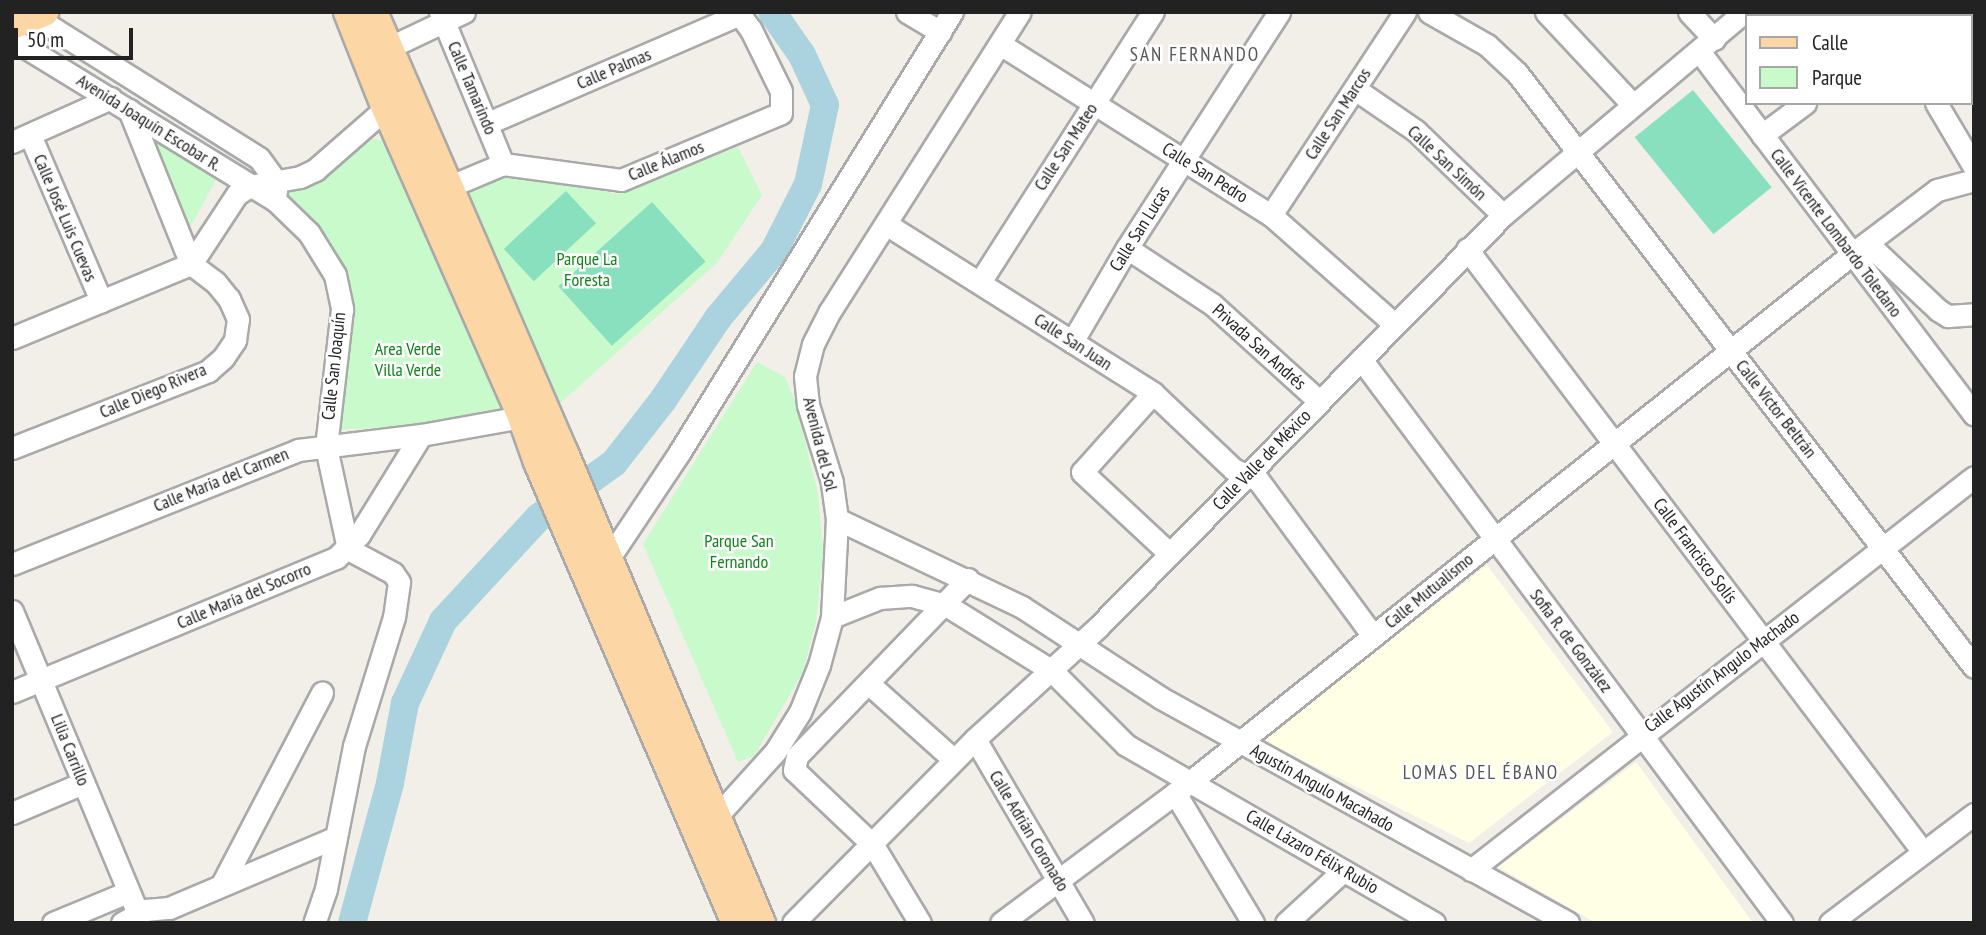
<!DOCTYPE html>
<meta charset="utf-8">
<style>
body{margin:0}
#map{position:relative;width:1986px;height:935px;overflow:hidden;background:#f2efe9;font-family:"PT Sans Narrow",sans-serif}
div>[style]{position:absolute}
.education>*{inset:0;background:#ffffe5}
.park>*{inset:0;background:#c8facc}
.pitch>*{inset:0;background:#88e0be;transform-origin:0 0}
.river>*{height:28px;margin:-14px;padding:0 14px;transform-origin:14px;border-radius:14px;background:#aad3df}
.roads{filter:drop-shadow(2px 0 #a9a9a9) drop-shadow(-2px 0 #a9a9a9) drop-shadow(0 2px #a9a9a9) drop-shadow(0 -2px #a9a9a9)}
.minor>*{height:21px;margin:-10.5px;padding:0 10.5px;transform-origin:10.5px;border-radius:10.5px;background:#fff}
.major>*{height:28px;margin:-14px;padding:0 14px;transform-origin:14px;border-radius:14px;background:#fcd6a4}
span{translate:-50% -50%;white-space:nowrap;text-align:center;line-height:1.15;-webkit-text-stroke:5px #fff;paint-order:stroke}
.street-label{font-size:18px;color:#222}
.park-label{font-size:18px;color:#0c8416}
.neighbourhood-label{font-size:19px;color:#555;letter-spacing:2px}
.frame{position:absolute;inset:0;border:14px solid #222;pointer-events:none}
.legend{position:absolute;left:1745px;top:14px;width:228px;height:91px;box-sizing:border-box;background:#fff;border:2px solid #a7a7a7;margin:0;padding:9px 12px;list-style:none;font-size:21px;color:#222}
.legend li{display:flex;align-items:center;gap:14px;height:35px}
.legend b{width:35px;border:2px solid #a7a7a7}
.scale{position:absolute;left:14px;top:28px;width:119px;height:32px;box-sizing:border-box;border:4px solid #222;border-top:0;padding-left:9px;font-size:21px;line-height:24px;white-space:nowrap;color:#222;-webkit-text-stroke:5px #fff;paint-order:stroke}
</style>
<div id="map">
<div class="education">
<div style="clip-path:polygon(1487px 565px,1613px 732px,1469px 843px,1262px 740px)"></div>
<div style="clip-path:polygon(1636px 762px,1753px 923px,1596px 923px,1498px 867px)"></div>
</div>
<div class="park">
<div style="clip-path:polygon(127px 123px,217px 178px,181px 244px)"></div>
<div style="clip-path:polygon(374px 139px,387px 141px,500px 408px,407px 426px,336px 430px,349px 290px,337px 252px,282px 190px,320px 179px,337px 169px,361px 145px)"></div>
<div style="clip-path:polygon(738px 147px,762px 195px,717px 263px,558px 405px,466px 190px,504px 170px,617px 194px)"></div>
<div style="clip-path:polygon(757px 362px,785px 377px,795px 401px,818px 494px,823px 553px,816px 622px,803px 672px,754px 756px,738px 762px,643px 544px)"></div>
</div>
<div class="pitch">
<div style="left:1693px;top:90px;width:125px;height:75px;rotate:51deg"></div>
<div style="left:566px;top:191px;width:44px;height:85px;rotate:47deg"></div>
<div style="left:652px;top:202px;width:80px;height:126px;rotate:48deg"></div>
</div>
<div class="river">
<div style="left:352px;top:923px;width:145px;rotate:-74.8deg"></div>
<div style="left:390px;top:783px;width:81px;rotate:-79.4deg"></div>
<div style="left:405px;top:703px;width:90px;rotate:-65.1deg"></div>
<div style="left:443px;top:621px;width:142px;rotate:-47.3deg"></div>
<div style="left:539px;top:517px;width:92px;rotate:-35.8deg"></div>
<div style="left:614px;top:463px;width:80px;rotate:-52.1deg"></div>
<div style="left:663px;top:400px;width:99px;rotate:-56.1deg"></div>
<div style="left:718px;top:318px;width:87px;rotate:-50.1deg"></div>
<div style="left:774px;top:251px;width:75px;rotate:-63.1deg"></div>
<div style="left:808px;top:184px;width:81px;rotate:-77.9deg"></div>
<div style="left:825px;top:105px;width:55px;rotate:-114.7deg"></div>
<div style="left:802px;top:55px;width:52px;rotate:-124.9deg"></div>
</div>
<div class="roads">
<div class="minor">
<div style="left:27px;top:12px;width:274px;rotate:32.2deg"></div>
<div style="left:259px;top:158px;width:29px;rotate:54deg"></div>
<div style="left:276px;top:181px;width:11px;rotate:90deg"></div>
<div style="left:440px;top:12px;width:165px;rotate:67.5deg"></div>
<div style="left:907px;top:12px;width:39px;rotate:31deg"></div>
<div style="left:1429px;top:12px;width:67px;rotate:29.6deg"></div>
<div style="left:1487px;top:45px;width:41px;rotate:43deg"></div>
<div style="left:1517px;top:73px;width:749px;rotate:52.43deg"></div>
<div style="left:1546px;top:12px;width:127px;rotate:46.9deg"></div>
<div style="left:1689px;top:12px;width:37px;rotate:47deg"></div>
<div style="left:1881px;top:12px;width:4px;rotate:63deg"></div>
<div style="left:1970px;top:36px;width:4px"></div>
<div style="left:12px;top:39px;width:310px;rotate:31.5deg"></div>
<div style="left:276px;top:201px;width:46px;rotate:44.1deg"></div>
<div style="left:309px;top:233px;width:49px;rotate:58.2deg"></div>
<div style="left:335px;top:275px;width:35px;rotate:78deg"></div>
<div style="left:342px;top:309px;width:139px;rotate:96.6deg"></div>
<div style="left:326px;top:447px;width:104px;rotate:77.8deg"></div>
<div style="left:348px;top:549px;width:51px;rotate:28.1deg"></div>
<div style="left:393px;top:573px;width:11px;rotate:56deg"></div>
<div style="left:399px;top:582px;width:35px;rotate:98deg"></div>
<div style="left:394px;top:617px;width:135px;rotate:107.2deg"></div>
<div style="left:354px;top:746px;width:146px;rotate:101.1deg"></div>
<div style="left:326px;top:889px;width:36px;rotate:109deg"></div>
<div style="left:1000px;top:44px;width:320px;rotate:32.3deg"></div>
<div style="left:1271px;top:215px;width:164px;rotate:41.5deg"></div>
<div style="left:388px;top:48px;width:84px;rotate:-25.3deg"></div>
<div style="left:1699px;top:51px;width:456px;rotate:52.9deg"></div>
<div style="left:1355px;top:89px;width:74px;rotate:34.5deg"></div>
<div style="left:1416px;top:131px;width:121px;rotate:44deg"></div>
<div style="left:1936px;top:103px;width:74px;rotate:59.3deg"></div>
<div style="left:488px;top:123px;width:275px;rotate:-23.4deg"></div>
<div style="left:30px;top:135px;width:181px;rotate:66.8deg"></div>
<div style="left:1762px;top:135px;width:54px;rotate:-36.7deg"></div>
<div style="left:12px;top:142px;width:108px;rotate:-24deg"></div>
<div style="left:503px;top:164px;width:119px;rotate:7.7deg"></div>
<div style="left:621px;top:180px;width:173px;rotate:-22.7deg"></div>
<div style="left:781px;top:113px;width:22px;rotate:-90deg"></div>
<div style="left:781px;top:91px;width:68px;rotate:-116.2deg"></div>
<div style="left:751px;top:30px;width:22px;rotate:-126deg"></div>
<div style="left:448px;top:187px;width:60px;rotate:-22.7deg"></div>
<div style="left:1271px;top:215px;width:243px;rotate:-56.6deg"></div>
<div style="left:886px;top:224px;width:316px;rotate:32.3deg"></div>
<div style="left:1153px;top:393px;width:110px;rotate:43.5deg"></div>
<div style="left:1233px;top:469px;width:27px;rotate:24deg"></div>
<div style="left:1258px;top:480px;width:194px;rotate:53.6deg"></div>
<div style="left:1867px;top:243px;width:98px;rotate:43.3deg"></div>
<div style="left:1938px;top:310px;width:12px;rotate:31deg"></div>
<div style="left:1948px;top:316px;width:26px;rotate:-4deg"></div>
<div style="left:1127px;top:248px;width:102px;rotate:33.4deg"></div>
<div style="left:1212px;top:304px;width:144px;rotate:42.2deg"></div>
<div style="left:1467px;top:249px;width:756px;rotate:52.9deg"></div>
<div style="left:980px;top:282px;width:321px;rotate:-57.4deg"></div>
<div style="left:12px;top:338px;width:194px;rotate:-22.5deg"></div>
<div style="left:191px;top:264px;width:84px;rotate:-56.7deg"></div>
<div style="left:237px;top:194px;width:15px;rotate:-32deg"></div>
<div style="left:250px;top:186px;width:51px;rotate:-10.2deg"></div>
<div style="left:300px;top:177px;width:17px;rotate:-25deg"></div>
<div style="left:315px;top:170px;width:94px;rotate:-41.1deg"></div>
<div style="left:1072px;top:342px;width:109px;rotate:-59.7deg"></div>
<div style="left:1127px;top:248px;width:281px;rotate:-57.2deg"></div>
<div style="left:1361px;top:359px;width:704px;rotate:53.26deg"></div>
<div style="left:1153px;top:393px;width:106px;rotate:131.9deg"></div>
<div style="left:1082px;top:472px;width:119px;rotate:43deg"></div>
<div style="left:12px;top:448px;width:211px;rotate:-21.4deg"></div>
<div style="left:208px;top:371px;width:20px;rotate:-41deg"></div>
<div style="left:223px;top:358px;width:22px;rotate:-56deg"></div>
<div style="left:235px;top:340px;width:21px;rotate:-82deg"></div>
<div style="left:238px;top:319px;width:22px;rotate:-114deg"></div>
<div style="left:229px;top:299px;width:22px;rotate:-129deg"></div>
<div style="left:215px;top:282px;width:30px;rotate:-143deg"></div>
<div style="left:191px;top:264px;width:166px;rotate:-111.9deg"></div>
<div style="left:837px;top:519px;width:205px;rotate:25.4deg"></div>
<div style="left:1022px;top:607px;width:166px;rotate:33.2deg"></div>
<div style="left:1161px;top:698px;width:465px;rotate:28.9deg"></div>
<div style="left:12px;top:564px;width:308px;rotate:-21.7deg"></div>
<div style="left:298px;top:450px;width:124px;rotate:-7deg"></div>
<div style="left:421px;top:435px;width:103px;rotate:-10.1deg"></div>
<div style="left:601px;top:570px;width:141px;rotate:-56.3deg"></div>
<div style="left:679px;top:453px;width:519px;rotate:-58.24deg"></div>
<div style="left:12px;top:611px;width:327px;rotate:67.4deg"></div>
<div style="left:832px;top:617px;width:52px;rotate:-21.6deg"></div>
<div style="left:880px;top:598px;width:32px;rotate:-4deg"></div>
<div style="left:912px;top:596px;width:35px;rotate:15deg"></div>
<div style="left:946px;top:605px;width:123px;rotate:31.8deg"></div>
<div style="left:1051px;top:670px;width:106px;rotate:45deg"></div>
<div style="left:1126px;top:745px;width:356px;rotate:30deg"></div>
<div style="left:868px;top:683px;width:115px;rotate:41.8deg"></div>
<div style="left:12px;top:692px;width:351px;rotate:-22.5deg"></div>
<div style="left:336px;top:558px;width:33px;rotate:-45deg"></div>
<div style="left:359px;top:535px;width:118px;rotate:-58.2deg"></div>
<div style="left:975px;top:739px;width:213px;rotate:59.6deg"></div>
<div style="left:1175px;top:793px;width:152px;rotate:59deg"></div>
<div style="left:12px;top:813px;width:77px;rotate:-22.9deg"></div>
<div style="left:716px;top:817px;width:88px;rotate:-47.8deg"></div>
<div style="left:775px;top:752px;width:47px;rotate:-58deg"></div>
<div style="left:800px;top:712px;width:51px;rotate:-68deg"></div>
<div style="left:819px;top:665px;width:50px;rotate:-74.8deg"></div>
<div style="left:832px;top:617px;width:98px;rotate:-87.1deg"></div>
<div style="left:837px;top:519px;width:37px;rotate:-98deg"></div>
<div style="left:832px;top:482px;width:81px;rotate:-107.3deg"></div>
<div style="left:808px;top:405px;width:29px;rotate:-96deg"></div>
<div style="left:805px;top:376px;width:33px;rotate:-76deg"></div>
<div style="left:813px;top:344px;width:37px;rotate:-63deg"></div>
<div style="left:830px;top:311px;width:354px;rotate:-57.6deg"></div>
<div style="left:1471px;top:870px;width:638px;rotate:-38deg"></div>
<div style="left:222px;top:884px;width:216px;rotate:-62.4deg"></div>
<div style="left:53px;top:923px;width:76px;rotate:-22.5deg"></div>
<div style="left:123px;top:894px;width:6px;rotate:-51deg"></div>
<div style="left:122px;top:923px;width:26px;rotate:-29deg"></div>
<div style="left:145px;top:910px;width:24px;rotate:-5deg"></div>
<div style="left:169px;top:908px;width:179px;rotate:-23deg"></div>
<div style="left:793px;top:923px;width:259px;rotate:-45.3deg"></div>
<div style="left:975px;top:739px;width:168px;rotate:-42.3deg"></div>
<div style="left:1099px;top:626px;width:576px;rotate:-45.49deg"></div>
<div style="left:1503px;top:215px;width:315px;rotate:-40.1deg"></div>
<div style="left:920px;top:923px;width:91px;rotate:-121.1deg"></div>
<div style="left:873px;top:845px;width:109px;rotate:-136.5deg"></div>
<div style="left:794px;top:770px;width:14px;rotate:-78deg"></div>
<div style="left:797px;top:756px;width:246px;rotate:-46deg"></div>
<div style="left:1001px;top:923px;width:236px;rotate:-36.7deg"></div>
<div style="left:1190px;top:782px;width:847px;rotate:-38.58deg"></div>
<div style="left:1852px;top:254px;width:106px;rotate:-37deg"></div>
<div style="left:1937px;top:190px;width:38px;rotate:-15deg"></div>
<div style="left:1286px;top:923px;width:77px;rotate:-42.4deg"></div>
<div style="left:1830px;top:923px;width:181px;rotate:-37.1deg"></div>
</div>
<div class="major">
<div style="left:348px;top:12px;width:103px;rotate:68.4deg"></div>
<div style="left:386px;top:108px;width:338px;rotate:66.2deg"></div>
<div style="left:522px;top:417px;width:48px;rotate:70.4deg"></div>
<div style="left:538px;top:462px;width:502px;rotate:66.76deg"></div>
<div style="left:373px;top:12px;width:481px;rotate:66.6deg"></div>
<div style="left:564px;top:453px;width:510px;rotate:67.26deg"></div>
<div style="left:12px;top:25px;width:35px;rotate:-22deg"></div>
</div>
</div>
<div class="street-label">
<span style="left:614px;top:69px;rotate:-23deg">Calle Palmas</span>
<span style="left:472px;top:88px;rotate:67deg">Calle Tamarindo</span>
<span style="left:1338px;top:114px;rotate:-57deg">Calle San Marcos</span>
<span style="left:149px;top:123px;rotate:32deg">Avenida Joaquín Escobar R.</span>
<span style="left:1066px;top:147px;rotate:-57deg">Calle San Mateo</span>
<span style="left:666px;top:161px;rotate:-22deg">Calle Álamos</span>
<span style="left:1447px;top:163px;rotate:43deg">Calle San Simón</span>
<span style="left:1205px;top:173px;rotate:32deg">Calle San Pedro</span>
<span style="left:65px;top:218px;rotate:67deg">Calle José Luis Cuevas</span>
<span style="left:1140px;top:229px;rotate:-58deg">Calle San Lucas</span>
<span style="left:1836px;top:233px;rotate:53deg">Calle Vicente Lombardo Toledano</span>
<span style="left:1073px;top:342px;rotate:33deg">Calle San Juan</span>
<span style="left:1259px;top:347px;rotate:42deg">Privada San Andrés</span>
<span style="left:334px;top:366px;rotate:-84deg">Calle San Joaquín</span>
<span style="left:153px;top:391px;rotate:-23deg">Calle Diego Rivera</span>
<span style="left:1776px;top:409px;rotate:52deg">Calle Víctor Beltrán</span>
<span style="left:820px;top:444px;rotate:76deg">Avenida del Sol</span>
<span style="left:1262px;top:460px;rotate:-46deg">Calle Valle de México</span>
<span style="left:221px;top:480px;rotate:-22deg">Calle María del Carmen</span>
<span style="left:1695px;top:551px;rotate:53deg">Calle Francisco Solís</span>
<span style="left:1429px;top:591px;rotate:-39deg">Calle Mutualismo</span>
<span style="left:244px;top:596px;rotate:-23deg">Calle María del Socorro</span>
<span style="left:1571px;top:641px;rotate:53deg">Sofia R. de González</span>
<span style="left:1722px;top:672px;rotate:-37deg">Calle Agustín Angulo Machado</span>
<span style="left:70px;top:750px;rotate:68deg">Lilia Carrillo</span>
<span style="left:1322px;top:788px;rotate:29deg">Agustín Angulo Macahado</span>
<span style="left:1029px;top:831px;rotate:59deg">Calle Adrián Coronado</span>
<span style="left:1312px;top:852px;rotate:30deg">Calle Lázaro Félix Rubio</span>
</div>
<div class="park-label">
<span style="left:587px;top:270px">Parque La<br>Foresta</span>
<span style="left:408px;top:360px">Area Verde<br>Villa Verde</span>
<span style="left:739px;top:552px">Parque San<br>Fernando</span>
</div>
<div class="neighbourhood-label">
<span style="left:1195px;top:55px">SAN FERNANDO</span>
<span style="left:1481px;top:773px">LOMAS DEL ÉBANO</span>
</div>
<div class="frame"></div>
<ul class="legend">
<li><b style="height:9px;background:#fcd6a4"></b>Calle</li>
<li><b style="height:19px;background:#c8facc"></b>Parque</li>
</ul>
<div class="scale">50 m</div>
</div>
